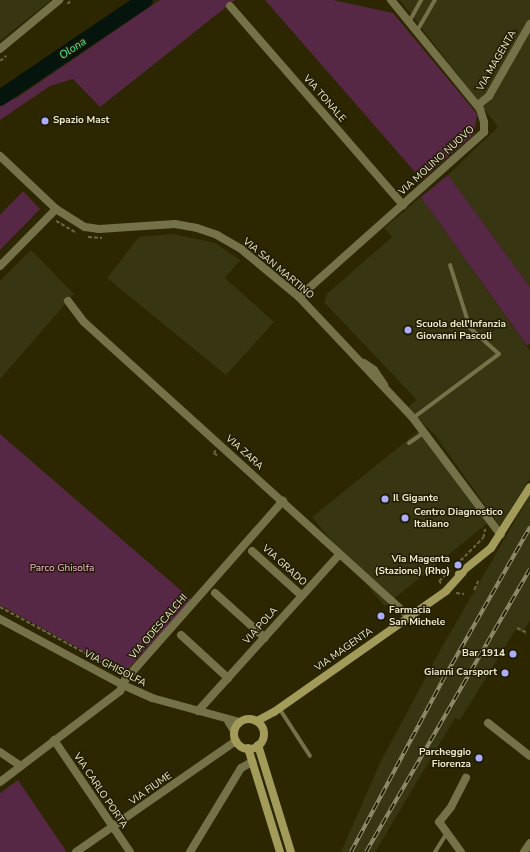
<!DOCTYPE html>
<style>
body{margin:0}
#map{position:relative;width:530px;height:852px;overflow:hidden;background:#2c2700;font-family:"Nunito Sans",sans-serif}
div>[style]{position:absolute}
.built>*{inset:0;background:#383512;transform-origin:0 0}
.green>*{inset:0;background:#572746}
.river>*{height:16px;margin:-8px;padding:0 8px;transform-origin:8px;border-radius:8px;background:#05140d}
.path>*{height:1.5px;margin-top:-0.75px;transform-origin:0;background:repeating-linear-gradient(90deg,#6a6642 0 4px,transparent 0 6px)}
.lane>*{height:4px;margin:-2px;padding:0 2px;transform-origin:2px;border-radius:2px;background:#757149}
.street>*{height:8px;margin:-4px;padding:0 4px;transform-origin:4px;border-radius:4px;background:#757149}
.secondary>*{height:8px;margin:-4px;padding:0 4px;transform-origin:4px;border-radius:4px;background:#a29b5a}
.secondary>.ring{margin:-4px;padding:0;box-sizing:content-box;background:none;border:8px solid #a29b5a;border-radius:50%}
.rail>*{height:4px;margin-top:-2px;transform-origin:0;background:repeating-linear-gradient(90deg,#211d02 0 8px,#94906f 0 16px);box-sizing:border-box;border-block:1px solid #94906f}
.dots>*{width:11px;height:11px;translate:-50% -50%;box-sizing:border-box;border:2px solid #211d02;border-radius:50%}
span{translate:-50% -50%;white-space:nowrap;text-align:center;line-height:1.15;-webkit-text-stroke:3px #211d02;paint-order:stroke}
.street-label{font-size:10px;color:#edeace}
.poi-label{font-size:10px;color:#edeace;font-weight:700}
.left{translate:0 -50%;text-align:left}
.right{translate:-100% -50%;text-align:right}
.park-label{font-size:10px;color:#fcb7e0}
.water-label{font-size:11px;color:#4ee9ac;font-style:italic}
</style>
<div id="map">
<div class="built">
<div style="clip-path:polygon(0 0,51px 0,0 41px)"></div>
<div style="clip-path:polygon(400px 0,530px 0,530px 287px,448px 175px,498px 127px)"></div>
<div style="clip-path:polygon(421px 197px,530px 351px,530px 478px,500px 526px,435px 435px,407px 408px,417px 400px,324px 302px,327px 294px,392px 237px,384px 228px)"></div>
<div style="clip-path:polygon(173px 234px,215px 243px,240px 260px,225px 278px,274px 322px,226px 375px,107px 278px,139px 237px)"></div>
<div style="clip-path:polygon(31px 250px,74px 294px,0 379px,0 281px)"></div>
<div style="left:421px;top:429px;width:115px;height:140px;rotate:51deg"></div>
<div style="clip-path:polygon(530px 495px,530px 620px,524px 630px,527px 636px,516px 629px,460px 720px,455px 718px,375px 852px,341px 852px,380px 763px,443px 645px)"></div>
</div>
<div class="green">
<div style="clip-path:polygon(160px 0,235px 0,100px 107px,73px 79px,50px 86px,0 120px,0 105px,18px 97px)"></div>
<div style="clip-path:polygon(265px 0,333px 0,393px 13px,477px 114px,474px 134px,422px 180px)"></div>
<div style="clip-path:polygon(448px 175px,530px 287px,530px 343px,527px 346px,421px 197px)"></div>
<div style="clip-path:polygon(23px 191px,40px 209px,0 250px,0 215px)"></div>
<div style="clip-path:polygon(0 434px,192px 600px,129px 668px,119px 670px,0 605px)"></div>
<div style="clip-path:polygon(18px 780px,66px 851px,64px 852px,0 852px,0 793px)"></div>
</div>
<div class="river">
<div style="left:0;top:98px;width:175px;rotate:-34.1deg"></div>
</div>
<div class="path">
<div style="left:67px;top:4px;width:6px;rotate:-39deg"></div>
<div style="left:0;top:61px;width:8px;rotate:-40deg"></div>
<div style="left:56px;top:221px;width:24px;rotate:30deg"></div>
<div style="left:88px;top:237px;width:14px;rotate:4deg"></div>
<div style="left:216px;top:451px;width:3px;rotate:135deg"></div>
<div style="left:214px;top:453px;width:5px;rotate:37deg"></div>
<div style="left:530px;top:505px;width:1px;rotate:-90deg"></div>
<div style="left:456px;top:565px;width:38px;rotate:-45deg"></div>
<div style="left:483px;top:538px;width:9px;rotate:-77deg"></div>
<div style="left:441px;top:584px;width:4px;rotate:-124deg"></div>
<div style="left:439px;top:581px;width:18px;rotate:-43deg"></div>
<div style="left:474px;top:590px;width:10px;rotate:-66deg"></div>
<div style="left:456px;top:593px;width:8px;rotate:7deg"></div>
<div style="left:0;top:607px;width:136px;rotate:28.4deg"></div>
<div style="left:517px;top:628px;width:10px;rotate:24deg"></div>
</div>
<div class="lane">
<div style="left:409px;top:22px;width:25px;rotate:-61deg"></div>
<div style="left:417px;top:31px;width:36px;rotate:-60deg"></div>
<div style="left:413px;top:418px;width:107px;rotate:-36.7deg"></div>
<div style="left:499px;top:354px;width:39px;rotate:-138deg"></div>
<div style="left:470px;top:328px;width:66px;rotate:-107.6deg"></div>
<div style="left:409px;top:443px;width:19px;rotate:-35deg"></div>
<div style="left:279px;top:708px;width:57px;rotate:57.1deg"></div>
<div style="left:435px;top:852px;width:22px;rotate:-58deg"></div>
</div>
<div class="street">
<div style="left:230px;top:6px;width:264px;rotate:49deg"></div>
<div style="left:0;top:49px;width:77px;rotate:-39.7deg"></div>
<div style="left:478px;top:105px;width:14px;rotate:-39deg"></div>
<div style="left:489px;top:96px;width:83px;rotate:-60.3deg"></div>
<div style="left:0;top:156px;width:77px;rotate:43.4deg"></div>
<div style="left:56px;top:209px;width:34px;rotate:32deg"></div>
<div style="left:85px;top:227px;width:14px;rotate:8deg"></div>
<div style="left:99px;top:229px;width:76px;rotate:-3.8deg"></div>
<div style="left:175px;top:224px;width:22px;rotate:10deg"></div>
<div style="left:197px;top:228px;width:21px;rotate:19deg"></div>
<div style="left:217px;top:235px;width:28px;rotate:30deg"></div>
<div style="left:241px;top:249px;width:75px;rotate:39.6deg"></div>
<div style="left:299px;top:297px;width:166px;rotate:46.7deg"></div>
<div style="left:413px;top:418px;width:146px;rotate:53.1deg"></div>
<div style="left:0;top:266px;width:80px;rotate:-45.5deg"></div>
<div style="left:299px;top:297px;width:248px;rotate:-41.7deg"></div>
<div style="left:484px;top:132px;width:10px;rotate:-90deg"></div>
<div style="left:484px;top:122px;width:14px;rotate:-107deg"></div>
<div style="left:480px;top:109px;width:141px;rotate:-129.2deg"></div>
<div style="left:68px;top:301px;width:26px;rotate:53deg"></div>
<div style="left:84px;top:322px;width:439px;rotate:42.2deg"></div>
<div style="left:364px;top:363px;width:12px;rotate:35deg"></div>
<div style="left:374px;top:370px;width:18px;rotate:56deg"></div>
<div style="left:252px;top:551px;width:67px;rotate:42deg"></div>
<div style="left:215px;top:593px;width:67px;rotate:42deg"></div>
<div style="left:0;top:619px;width:140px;rotate:28.2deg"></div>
<div style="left:123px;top:685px;width:32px;rotate:24deg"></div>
<div style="left:152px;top:698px;width:91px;rotate:15.3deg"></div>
<div style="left:181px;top:635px;width:64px;rotate:42.5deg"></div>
<div style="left:198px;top:711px;width:210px;rotate:-47.9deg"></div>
<div style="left:228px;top:721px;width:12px;rotate:59deg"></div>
<div style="left:488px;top:723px;width:53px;rotate:38.2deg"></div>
<div style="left:54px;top:740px;width:135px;rotate:55.8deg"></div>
<div style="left:0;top:752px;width:25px;rotate:34deg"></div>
<div style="left:0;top:782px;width:151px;rotate:-37.2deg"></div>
<div style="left:120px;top:691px;width:12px;rotate:-66deg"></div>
<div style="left:125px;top:680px;width:239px;rotate:-48.6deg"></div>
<div style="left:76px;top:852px;width:195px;rotate:-34.8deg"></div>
<div style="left:190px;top:852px;width:98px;rotate:-58.7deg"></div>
<div style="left:241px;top:768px;width:13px;rotate:-29deg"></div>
<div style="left:461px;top:852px;width:37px;rotate:-126deg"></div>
<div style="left:439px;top:822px;width:19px;rotate:-51deg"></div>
<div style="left:451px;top:807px;width:33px;rotate:-63deg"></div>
<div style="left:524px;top:852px;width:11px;rotate:-56deg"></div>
</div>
<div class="secondary">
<div style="left:459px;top:574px;width:41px;rotate:-39.1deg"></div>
<div style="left:491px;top:548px;width:72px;rotate:-57.4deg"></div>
<div class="ring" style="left:234px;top:719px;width:22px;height:22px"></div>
<div style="left:257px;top:721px;width:19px;rotate:-28deg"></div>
<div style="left:274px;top:712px;width:210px;rotate:-35.1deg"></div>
<div style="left:446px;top:591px;width:25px;rotate:-48deg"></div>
<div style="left:258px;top:745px;width:112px;rotate:72.9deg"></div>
<div style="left:248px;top:748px;width:109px;rotate:72.9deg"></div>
</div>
<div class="rail">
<div style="left:351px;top:852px;width:197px;rotate:-61.9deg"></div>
<div style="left:444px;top:678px;width:174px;rotate:-60.3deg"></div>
<div style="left:366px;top:852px;width:327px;rotate:-59.9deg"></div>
</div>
<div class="dots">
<div style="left:45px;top:121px;background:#adaefb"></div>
<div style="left:408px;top:330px;background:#adaefb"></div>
<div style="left:385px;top:499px;background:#adaefb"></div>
<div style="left:405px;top:518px;background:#adaefb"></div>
<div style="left:458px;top:565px;background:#adaefb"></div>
<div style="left:381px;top:616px;background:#adaefb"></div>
<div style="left:513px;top:654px;background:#adaefb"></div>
<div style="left:505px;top:673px;background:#adaefb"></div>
<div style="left:479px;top:758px;background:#adaefb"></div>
</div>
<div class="street-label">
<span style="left:497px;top:61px;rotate:-60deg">VIA MAGENTA</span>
<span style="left:324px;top:99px;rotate:49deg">VIA TONALE</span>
<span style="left:437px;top:161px;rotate:-42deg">VIA MOLINO NUOVO</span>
<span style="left:278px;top:269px;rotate:40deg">VIA SAN MARTINO</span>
<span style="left:244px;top:453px;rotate:42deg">VIA ZARA</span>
<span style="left:284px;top:566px;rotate:42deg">VIA GRADO</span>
<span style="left:261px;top:626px;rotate:-48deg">VIA POLA</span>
<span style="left:159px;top:627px;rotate:-49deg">VIA ODESCALCHI</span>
<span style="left:344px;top:650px;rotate:-35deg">VIA MAGENTA</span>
<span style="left:115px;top:669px;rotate:27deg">VIA GHISOLFA</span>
<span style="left:151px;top:789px;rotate:-35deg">VIA FIUME</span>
<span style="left:100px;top:791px;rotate:56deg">VIA CARLO PORTA</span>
</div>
<div class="poi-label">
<span class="left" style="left:53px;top:121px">Spazio Mast</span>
<span class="left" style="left:416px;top:330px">Scuola dell'Infanzia<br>Giovanni Pascoli</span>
<span class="left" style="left:393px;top:499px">Il Gigante</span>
<span class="left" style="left:414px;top:518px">Centro Diagnostico<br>Italiano</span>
<span class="right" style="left:450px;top:565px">Via Magenta<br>(Stazione) (Rho)</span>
<span class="left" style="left:389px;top:616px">Farmacia<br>San Michele</span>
<span class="right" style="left:505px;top:654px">Bar 1914</span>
<span class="right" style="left:497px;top:673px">Gianni Carsport</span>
<span class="right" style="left:471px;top:758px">Parcheggio<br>Fiorenza</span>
</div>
<div class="park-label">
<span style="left:62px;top:569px">Parco Ghisolfa</span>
</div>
<div class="water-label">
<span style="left:73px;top:49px;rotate:-34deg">Olona</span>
</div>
</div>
